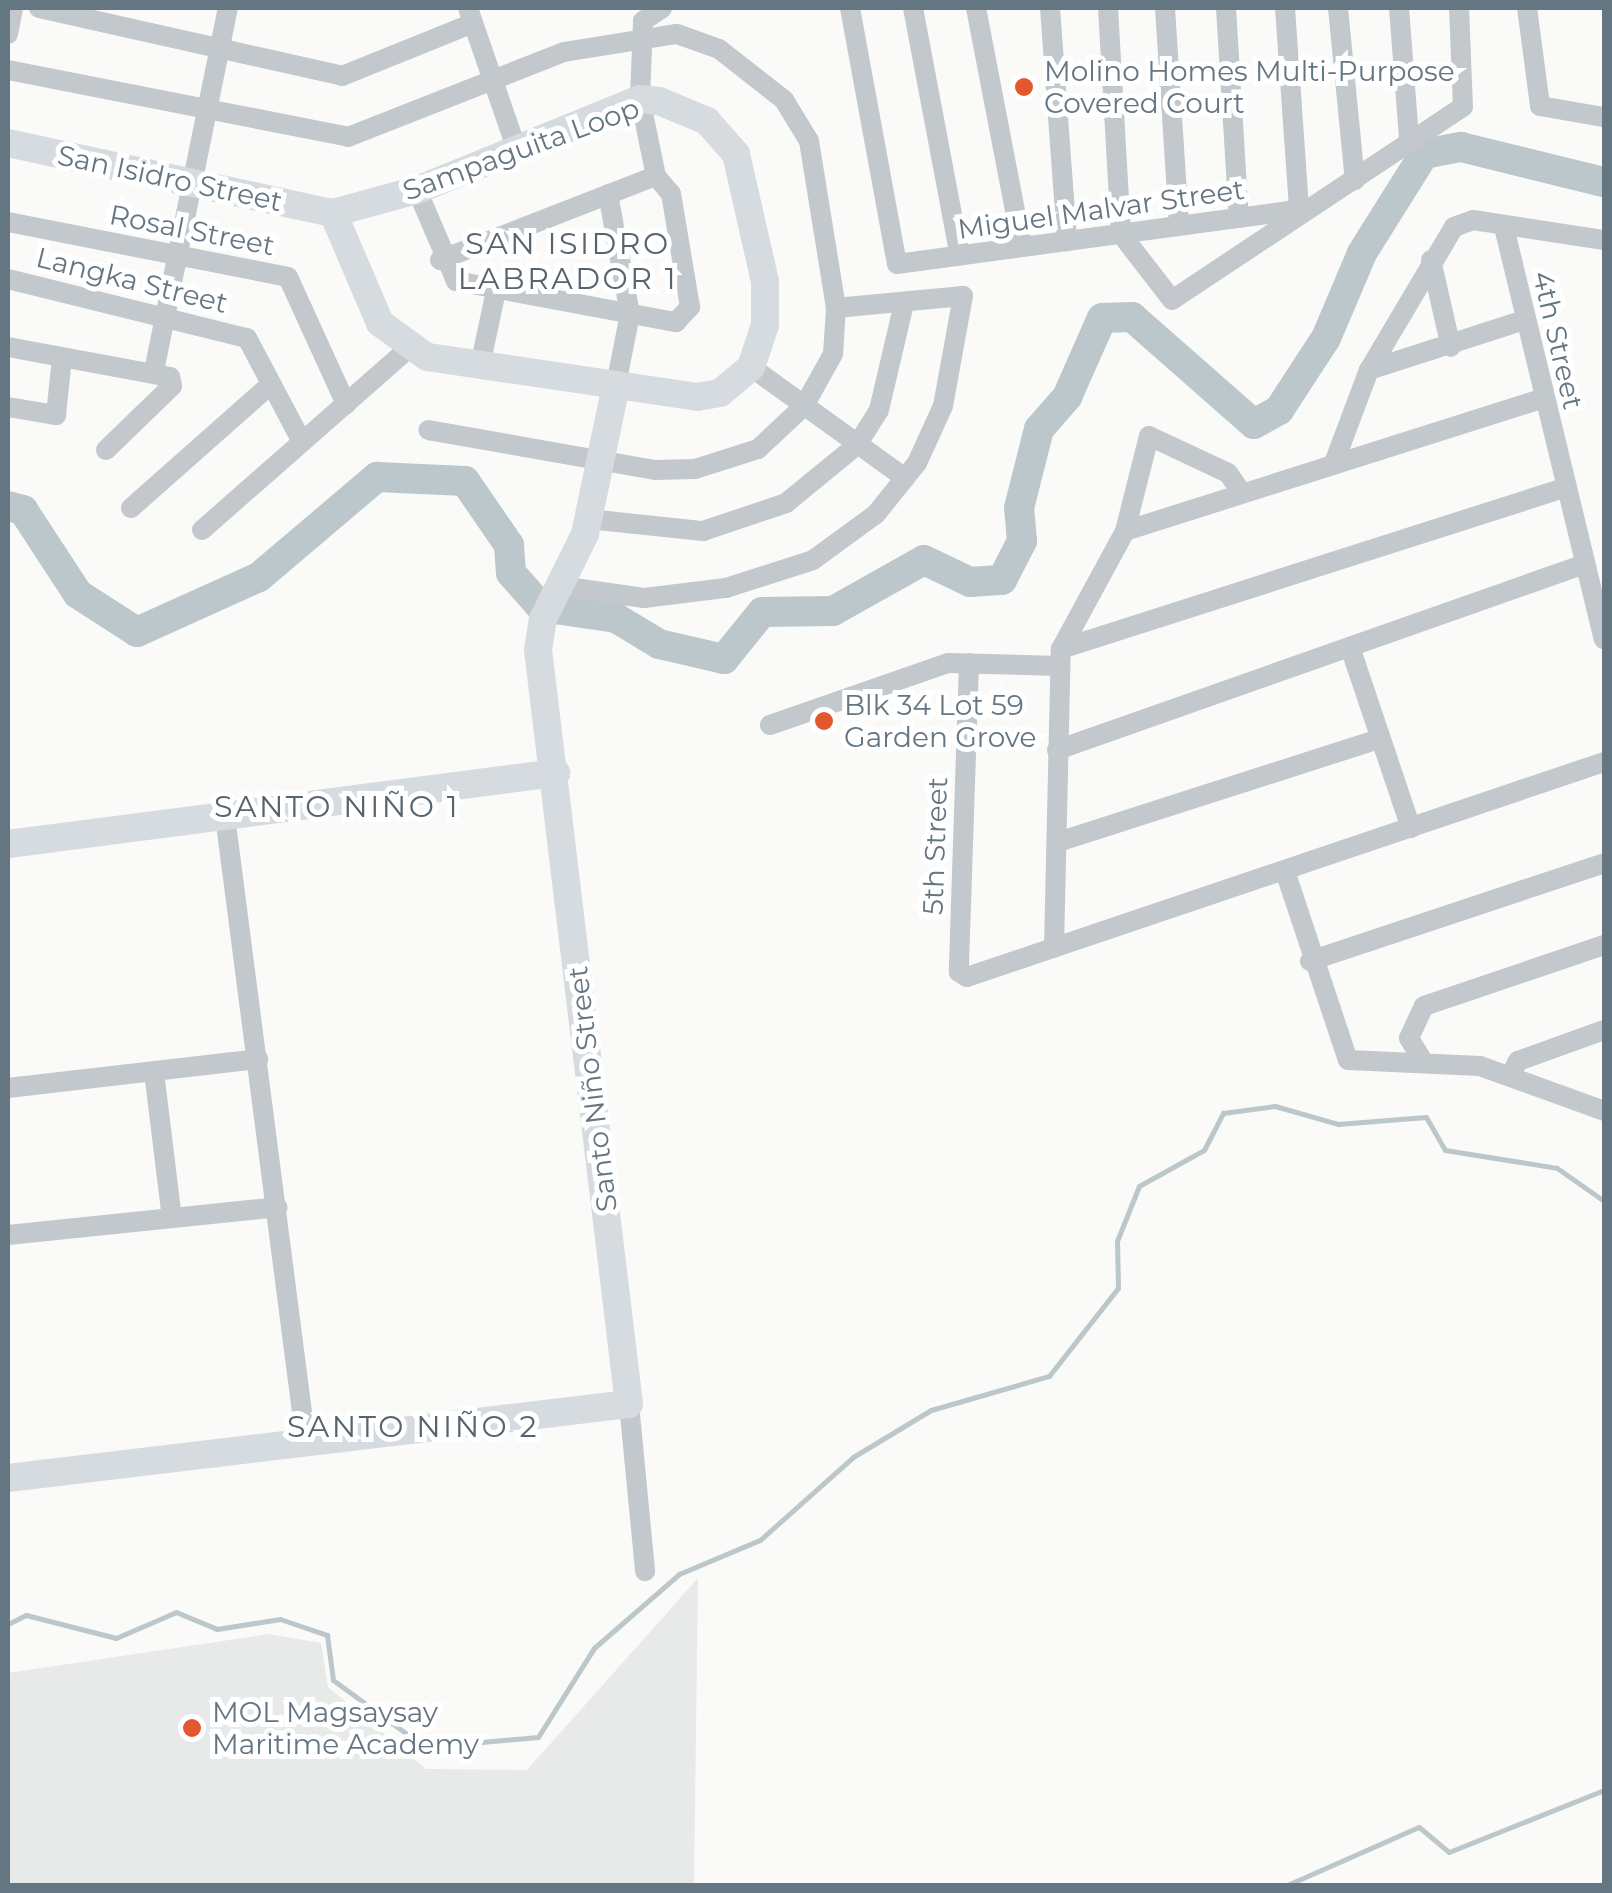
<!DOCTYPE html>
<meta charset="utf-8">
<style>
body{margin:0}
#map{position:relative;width:1612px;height:1893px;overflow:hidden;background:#fafaf8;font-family:Montserrat,sans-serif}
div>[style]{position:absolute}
.built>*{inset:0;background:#e8e9e9}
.stream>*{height:5px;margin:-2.5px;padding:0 2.5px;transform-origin:2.5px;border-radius:2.5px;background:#bbc7cb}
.river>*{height:30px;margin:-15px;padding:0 15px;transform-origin:15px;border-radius:15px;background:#bbc7cb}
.street>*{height:20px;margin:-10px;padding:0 10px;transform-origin:10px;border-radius:10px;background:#c3c8cc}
.secondary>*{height:28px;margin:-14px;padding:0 14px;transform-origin:14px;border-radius:14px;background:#d6dbdf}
.dots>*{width:28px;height:28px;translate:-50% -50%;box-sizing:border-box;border:5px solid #fff;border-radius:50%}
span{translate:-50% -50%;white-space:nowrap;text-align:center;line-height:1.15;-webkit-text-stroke:10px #fff;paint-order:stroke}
.poi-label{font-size:28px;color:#657683}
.left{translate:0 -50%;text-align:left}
.street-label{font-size:28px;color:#657683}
.neighbourhood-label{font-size:30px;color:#57646e;letter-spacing:2.5px}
.frame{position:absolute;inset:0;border:10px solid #657683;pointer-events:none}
</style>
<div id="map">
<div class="built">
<div style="clip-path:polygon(698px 1578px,694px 1885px,8px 1885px,8px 1673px,269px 1634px,321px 1643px,328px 1687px,426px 1769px,527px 1770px)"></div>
</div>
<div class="stream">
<div style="left:8px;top:1624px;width:20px;rotate:-27deg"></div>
<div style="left:26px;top:1615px;width:93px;rotate:14.3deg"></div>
<div style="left:116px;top:1638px;width:65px;rotate:-23.4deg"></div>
<div style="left:176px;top:1612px;width:44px;rotate:22.5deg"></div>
<div style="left:217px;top:1629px;width:64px;rotate:-9deg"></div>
<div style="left:280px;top:1619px;width:50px;rotate:18.8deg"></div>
<div style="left:327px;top:1635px;width:45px;rotate:82.4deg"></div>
<div style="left:333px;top:1680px;width:114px;rotate:36.1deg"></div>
<div style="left:425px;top:1747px;width:113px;rotate:-5.1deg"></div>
<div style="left:538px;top:1737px;width:105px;rotate:-57.8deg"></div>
<div style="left:594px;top:1648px;width:113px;rotate:-41deg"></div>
<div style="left:679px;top:1574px;width:88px;rotate:-22.8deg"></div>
<div style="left:760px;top:1540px;width:125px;rotate:-41.7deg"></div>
<div style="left:853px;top:1457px;width:91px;rotate:-31.1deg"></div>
<div style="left:931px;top:1410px;width:123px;rotate:-16.1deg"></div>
<div style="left:1049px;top:1376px;width:112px;rotate:-51.9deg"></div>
<div style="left:1118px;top:1288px;width:47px;rotate:-91.2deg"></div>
<div style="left:1117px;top:1241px;width:59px;rotate:-68.2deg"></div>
<div style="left:1139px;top:1186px;width:74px;rotate:-29deg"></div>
<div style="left:1204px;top:1150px;width:42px;rotate:-62.8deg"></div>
<div style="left:1223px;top:1113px;width:52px;rotate:-7.7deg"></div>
<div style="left:1275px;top:1106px;width:66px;rotate:15.9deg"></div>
<div style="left:1338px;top:1124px;width:88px;rotate:-4.5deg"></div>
<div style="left:1426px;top:1117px;width:38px;rotate:60deg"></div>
<div style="left:1445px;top:1150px;width:113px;rotate:9.1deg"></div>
<div style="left:1557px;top:1168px;width:57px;rotate:35.1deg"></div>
<div style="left:1285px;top:1886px;width:146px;rotate:-23.8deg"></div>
<div style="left:1419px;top:1827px;width:39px;rotate:40deg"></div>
<div style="left:1449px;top:1852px;width:167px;rotate:-21.8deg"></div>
</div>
<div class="river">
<div style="left:8px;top:506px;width:16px;rotate:15deg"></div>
<div style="left:23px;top:510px;width:100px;rotate:56.8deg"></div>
<div style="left:78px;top:594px;width:70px;rotate:32.8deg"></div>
<div style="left:137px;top:632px;width:134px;rotate:-24.3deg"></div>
<div style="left:259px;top:577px;width:155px;rotate:-40.3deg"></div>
<div style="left:377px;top:477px;width:88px;rotate:2.6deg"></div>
<div style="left:465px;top:481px;width:78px;rotate:55.5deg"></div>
<div style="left:509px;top:545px;width:28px;rotate:86deg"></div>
<div style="left:511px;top:573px;width:45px;rotate:48.6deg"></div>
<div style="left:541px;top:607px;width:76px;rotate:8.3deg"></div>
<div style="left:616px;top:618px;width:50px;rotate:31.2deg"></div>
<div style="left:659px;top:644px;width:67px;rotate:13deg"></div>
<div style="left:724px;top:659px;width:60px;rotate:-51deg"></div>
<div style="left:762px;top:612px;width:71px;rotate:-0.8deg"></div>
<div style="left:833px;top:611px;width:104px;rotate:-29.3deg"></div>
<div style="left:924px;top:560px;width:51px;rotate:25.6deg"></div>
<div style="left:970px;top:582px;width:32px;rotate:-4deg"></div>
<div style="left:1002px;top:580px;width:44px;rotate:-62.9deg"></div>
<div style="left:1022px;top:541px;width:33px;rotate:-95deg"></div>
<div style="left:1019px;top:508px;width:81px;rotate:-75.8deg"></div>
<div style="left:1039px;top:429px;width:43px;rotate:-48.8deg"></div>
<div style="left:1067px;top:397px;width:86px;rotate:-66.1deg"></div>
<div style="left:1102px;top:318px;width:30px;rotate:-2deg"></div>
<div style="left:1132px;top:317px;width:162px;rotate:41.3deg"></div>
<div style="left:1254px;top:424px;width:29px;rotate:-29deg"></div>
<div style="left:1279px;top:410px;width:86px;rotate:-56.9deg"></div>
<div style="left:1326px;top:338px;width:92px;rotate:-67deg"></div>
<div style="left:1362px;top:253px;width:117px;rotate:-57.9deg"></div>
<div style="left:1424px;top:154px;width:38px;rotate:-11deg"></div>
<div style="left:1461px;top:147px;width:147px;rotate:13.8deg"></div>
</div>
<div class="street">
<div style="left:39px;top:8px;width:311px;rotate:12.6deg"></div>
<div style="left:342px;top:76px;width:141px;rotate:-22deg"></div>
<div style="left:468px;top:8px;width:150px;rotate:71deg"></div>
<div style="left:850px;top:8px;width:260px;rotate:79.6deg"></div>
<div style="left:897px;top:264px;width:416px;rotate:-7.7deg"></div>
<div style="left:913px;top:8px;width:252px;rotate:79.3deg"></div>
<div style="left:976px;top:8px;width:243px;rotate:79.1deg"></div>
<div style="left:1050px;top:8px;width:234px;rotate:85.8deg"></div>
<div style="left:1108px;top:8px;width:226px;rotate:86.7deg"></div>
<div style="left:1121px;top:234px;width:83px;rotate:52.3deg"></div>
<div style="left:1172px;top:300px;width:349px;rotate:-33.6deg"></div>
<div style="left:1463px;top:107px;width:99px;rotate:-92.3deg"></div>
<div style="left:1165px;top:8px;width:218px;rotate:86.3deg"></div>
<div style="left:1226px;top:8px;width:210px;rotate:86.5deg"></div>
<div style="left:1285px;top:8px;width:202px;rotate:86deg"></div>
<div style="left:1338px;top:8px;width:173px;rotate:84.4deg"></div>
<div style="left:1399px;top:8px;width:131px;rotate:85.6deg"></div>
<div style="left:1527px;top:8px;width:99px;rotate:82.4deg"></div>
<div style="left:1540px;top:106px;width:65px;rotate:9.8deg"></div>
<div style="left:8px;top:34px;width:26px;rotate:-79deg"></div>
<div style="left:8px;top:70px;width:347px;rotate:11.1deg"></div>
<div style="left:348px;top:137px;width:232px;rotate:-21.5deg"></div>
<div style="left:564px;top:52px;width:114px;rotate:-9.1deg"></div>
<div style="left:677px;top:34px;width:45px;rotate:19.7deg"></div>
<div style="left:719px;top:49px;width:83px;rotate:38.1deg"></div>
<div style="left:784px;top:100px;width:48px;rotate:58.6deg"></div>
<div style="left:809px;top:141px;width:169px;rotate:80.8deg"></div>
<div style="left:836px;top:308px;width:46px;rotate:93.7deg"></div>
<div style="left:833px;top:354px;width:60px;rotate:119.1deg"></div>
<div style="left:804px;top:406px;width:63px;rotate:136.9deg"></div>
<div style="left:758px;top:449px;width:66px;rotate:162.4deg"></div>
<div style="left:695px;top:469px;width:40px;rotate:178.6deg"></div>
<div style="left:655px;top:470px;width:230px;rotate:-170deg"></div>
<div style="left:417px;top:190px;width:99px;rotate:66.8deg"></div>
<div style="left:456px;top:281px;width:224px;rotate:10.6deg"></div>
<div style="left:676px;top:322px;width:21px;rotate:-47deg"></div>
<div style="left:690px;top:307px;width:115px;rotate:-99.5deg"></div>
<div style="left:671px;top:194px;width:23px;rotate:-130deg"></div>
<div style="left:656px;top:176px;width:79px;rotate:-101.7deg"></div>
<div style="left:640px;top:99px;width:78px;rotate:-87.8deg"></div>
<div style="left:643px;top:21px;width:23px;rotate:-34deg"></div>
<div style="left:608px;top:194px;width:122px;rotate:79.6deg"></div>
<div style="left:630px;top:314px;width:77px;rotate:101.2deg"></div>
<div style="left:8px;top:222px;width:285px;rotate:11.1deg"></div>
<div style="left:288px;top:277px;width:140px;rotate:65.5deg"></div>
<div style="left:1504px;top:227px;width:424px;rotate:76.4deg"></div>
<div style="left:440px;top:260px;width:232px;rotate:-21.3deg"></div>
<div style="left:1431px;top:260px;width:89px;rotate:77.1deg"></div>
<div style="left:8px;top:279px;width:246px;rotate:13.9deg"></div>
<div style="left:247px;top:338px;width:115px;rotate:62.1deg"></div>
<div style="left:8px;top:347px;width:165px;rotate:10.5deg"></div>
<div style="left:170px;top:377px;width:9px;rotate:77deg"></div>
<div style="left:172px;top:386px;width:92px;rotate:135.9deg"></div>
<div style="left:480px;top:366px;width:77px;rotate:-78deg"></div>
<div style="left:751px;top:367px;width:190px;rotate:35.8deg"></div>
<div style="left:1369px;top:370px;width:164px;rotate:-17.8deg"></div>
<div style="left:154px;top:371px;width:370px;rotate:-78.5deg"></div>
<div style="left:8px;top:407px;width:49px;rotate:9.5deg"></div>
<div style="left:56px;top:415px;width:57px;rotate:-84deg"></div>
<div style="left:1334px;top:463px;width:99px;rotate:-69.4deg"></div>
<div style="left:1369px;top:370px;width:166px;rotate:-59.3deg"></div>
<div style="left:1454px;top:227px;width:20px;rotate:-20deg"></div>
<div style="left:1473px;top:220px;width:133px;rotate:8.7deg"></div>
<div style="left:131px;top:508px;width:184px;rotate:-41.5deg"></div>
<div style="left:588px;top:519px;width:116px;rotate:6deg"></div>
<div style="left:703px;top:531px;width:88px;rotate:-18.6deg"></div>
<div style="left:786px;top:503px;width:92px;rotate:-39.2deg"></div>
<div style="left:857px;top:445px;width:41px;rotate:-57.8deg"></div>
<div style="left:879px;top:410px;width:110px;rotate:-76.8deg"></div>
<div style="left:202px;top:530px;width:276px;rotate:-41.3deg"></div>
<div style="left:1125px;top:531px;width:437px;rotate:-17.6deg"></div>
<div style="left:560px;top:586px;width:85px;rotate:8.1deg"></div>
<div style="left:644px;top:598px;width:83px;rotate:-7deg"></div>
<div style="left:726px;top:588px;width:91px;rotate:-17.8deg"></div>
<div style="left:813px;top:560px;width:78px;rotate:-36.1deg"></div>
<div style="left:876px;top:514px;width:65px;rotate:-51.2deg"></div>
<div style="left:917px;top:463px;width:63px;rotate:-65.5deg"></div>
<div style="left:943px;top:406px;width:112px;rotate:-79.7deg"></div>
<div style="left:963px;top:296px;width:128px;rotate:174.6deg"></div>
<div style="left:1350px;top:647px;width:191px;rotate:71.4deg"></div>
<div style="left:1061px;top:649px;width:528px;rotate:-17.75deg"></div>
<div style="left:969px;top:663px;width:309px;rotate:91.9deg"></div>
<div style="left:959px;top:972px;width:9px;rotate:32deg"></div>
<div style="left:967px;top:977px;width:672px;rotate:-18.65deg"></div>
<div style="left:770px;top:725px;width:188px;rotate:-19.2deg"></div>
<div style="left:948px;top:663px;width:112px;rotate:1.5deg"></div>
<div style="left:1057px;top:750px;width:557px;rotate:-19.41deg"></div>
<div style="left:225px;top:816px;width:632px;rotate:82.64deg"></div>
<div style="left:1058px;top:842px;width:337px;rotate:-17.8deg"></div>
<div style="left:1285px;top:871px;width:199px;rotate:71.6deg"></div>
<div style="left:1348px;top:1060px;width:132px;rotate:2.6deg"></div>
<div style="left:1480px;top:1066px;width:132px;rotate:19.9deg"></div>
<div style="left:1054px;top:948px;width:299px;rotate:-88.7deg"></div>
<div style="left:1061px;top:649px;width:134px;rotate:-61.5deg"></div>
<div style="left:1125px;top:531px;width:98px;rotate:-75.8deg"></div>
<div style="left:1149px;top:436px;width:87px;rotate:25.1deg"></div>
<div style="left:1228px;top:473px;width:24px;rotate:55deg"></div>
<div style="left:1310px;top:961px;width:310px;rotate:-18.4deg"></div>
<div style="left:1421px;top:1058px;width:23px;rotate:-121deg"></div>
<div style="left:1409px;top:1038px;width:35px;rotate:-65deg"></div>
<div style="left:1424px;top:1006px;width:190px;rotate:-18.7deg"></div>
<div style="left:154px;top:1072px;width:147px;rotate:83deg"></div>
<div style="left:1510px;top:1076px;width:17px;rotate:-62deg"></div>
<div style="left:1518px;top:1061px;width:91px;rotate:-19.8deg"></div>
<div style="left:8px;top:1088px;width:252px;rotate:-6.6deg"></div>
<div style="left:8px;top:1235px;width:271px;rotate:-5.9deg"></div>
<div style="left:629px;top:1404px;width:168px;rotate:84.5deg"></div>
</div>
<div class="secondary">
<div style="left:8px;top:143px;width:332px;rotate:12.2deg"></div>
<div style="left:333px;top:213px;width:87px;rotate:-15.3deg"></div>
<div style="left:417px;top:190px;width:241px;rotate:-22.2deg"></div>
<div style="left:640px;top:99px;width:19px;rotate:6deg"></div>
<div style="left:659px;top:101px;width:52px;rotate:22.6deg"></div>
<div style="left:707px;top:121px;width:44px;rotate:48.7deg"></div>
<div style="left:736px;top:154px;width:131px;rotate:77.2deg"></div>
<div style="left:765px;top:282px;width:43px;rotate:90deg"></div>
<div style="left:765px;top:325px;width:44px;rotate:108.4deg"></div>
<div style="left:751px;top:367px;width:40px;rotate:140deg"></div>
<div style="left:720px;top:393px;width:22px;rotate:170deg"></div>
<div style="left:698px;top:397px;width:274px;rotate:-171.6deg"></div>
<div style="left:427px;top:357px;width:58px;rotate:-144.1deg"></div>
<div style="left:380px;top:323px;width:120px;rotate:-113.1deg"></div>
<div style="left:8px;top:844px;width:553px;rotate:-7.38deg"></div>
<div style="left:8px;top:1478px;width:625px;rotate:-6.8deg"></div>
<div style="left:629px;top:1404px;width:759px;rotate:-96.88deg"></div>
<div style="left:538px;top:650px;width:31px;rotate:-81deg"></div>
<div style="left:543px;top:619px;width:95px;rotate:-63.7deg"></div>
<div style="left:585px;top:534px;width:147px;rotate:-78.2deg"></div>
</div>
<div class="dots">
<div style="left:1024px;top:87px;background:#e4572e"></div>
<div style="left:824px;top:721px;background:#e4572e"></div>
<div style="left:192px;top:1728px;background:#e4572e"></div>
</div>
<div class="poi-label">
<span class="left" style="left:1044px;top:87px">Molino Homes Multi-Purpose<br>Covered Court</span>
<span class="left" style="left:844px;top:721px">Blk 34 Lot 59<br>Garden Grove</span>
<span class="left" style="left:212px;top:1728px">MOL Magsaysay<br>Maritime Academy</span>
</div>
<div class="street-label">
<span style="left:521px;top:149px;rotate:-20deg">Sampaguita Loop</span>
<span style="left:170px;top:178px;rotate:12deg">San Isidro Street</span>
<span style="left:1101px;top:209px;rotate:-8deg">Miguel Malvar Street</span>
<span style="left:192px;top:230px;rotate:11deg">Rosal Street</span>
<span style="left:132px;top:280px;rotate:14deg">Langka Street</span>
<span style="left:1558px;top:340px;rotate:77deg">4th Street</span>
<span style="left:935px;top:846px;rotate:-88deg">5th Street</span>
<span style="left:592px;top:1089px;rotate:-97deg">Santo Niño Street</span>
</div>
<div class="neighbourhood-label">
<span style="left:568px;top:261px">SAN ISIDRO<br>LABRADOR 1</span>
<span style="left:337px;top:807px">SANTO NIÑO 1</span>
<span style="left:413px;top:1427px">SANTO NIÑO 2</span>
</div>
<div class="frame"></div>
</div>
